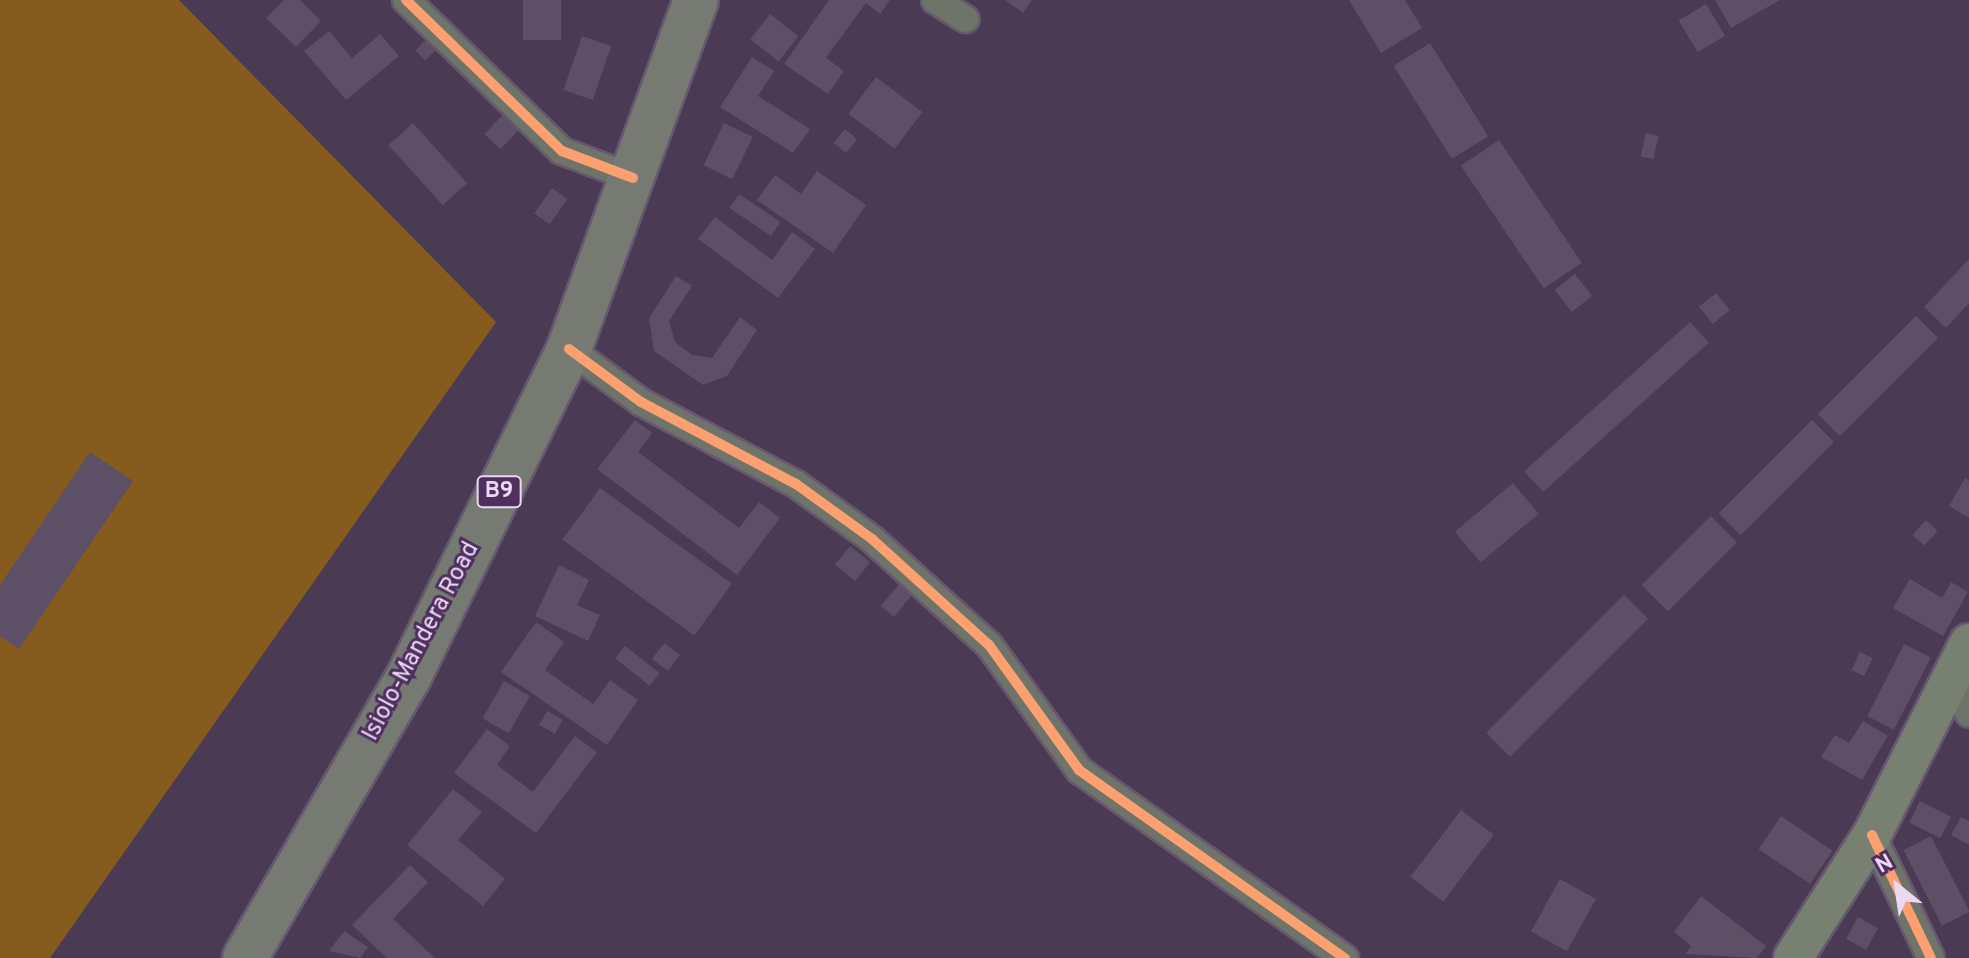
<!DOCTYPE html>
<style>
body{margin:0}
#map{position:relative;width:1969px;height:958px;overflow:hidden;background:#4a3a54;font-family:Overpass,sans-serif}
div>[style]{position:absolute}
.green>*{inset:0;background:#855b1e}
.building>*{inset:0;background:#5d4f65;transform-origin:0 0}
.roads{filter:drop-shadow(2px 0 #66586f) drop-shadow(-2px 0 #66586f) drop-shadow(0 2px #66586f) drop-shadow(0 -2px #66586f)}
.minor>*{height:26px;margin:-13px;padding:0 13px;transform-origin:13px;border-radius:13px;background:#6e7469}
.secondary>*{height:38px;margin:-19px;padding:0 19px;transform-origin:19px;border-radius:19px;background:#788171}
.trunk>*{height:44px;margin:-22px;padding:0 22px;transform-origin:22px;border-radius:22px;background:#767a72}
.cycleway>*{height:10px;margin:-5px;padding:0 5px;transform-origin:5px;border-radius:5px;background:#fca06f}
span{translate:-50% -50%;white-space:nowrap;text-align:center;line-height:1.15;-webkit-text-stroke:6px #4e2f5e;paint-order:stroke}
.shield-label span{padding:2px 6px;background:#4e2f5e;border:2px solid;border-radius:6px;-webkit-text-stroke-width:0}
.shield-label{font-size:22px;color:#ebd8f5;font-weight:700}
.street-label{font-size:24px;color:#ebd8f5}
.north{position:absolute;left:1857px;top:846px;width:80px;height:80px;-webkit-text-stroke:6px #4e2f5e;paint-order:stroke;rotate:330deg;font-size:22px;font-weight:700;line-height:32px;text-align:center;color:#ebd8f5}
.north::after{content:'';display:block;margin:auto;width:28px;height:36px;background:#ebd8f5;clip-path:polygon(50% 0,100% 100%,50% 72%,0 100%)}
</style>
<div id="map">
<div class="green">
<div style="clip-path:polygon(0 0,179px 0,496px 322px,50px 958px,0 958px)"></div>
</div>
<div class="building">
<div style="clip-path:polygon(284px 0,300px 0,321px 21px,296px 47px,266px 18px)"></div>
<div style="left:523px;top:0;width:38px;height:40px"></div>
<div style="clip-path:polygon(829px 0,890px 0,880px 14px,866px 3px,826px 58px,844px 71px,828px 94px,784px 64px)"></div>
<div style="clip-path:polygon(1005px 0,1032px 0,1023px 13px)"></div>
<div style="clip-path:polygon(1349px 0,1405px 0,1422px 28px,1381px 53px)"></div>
<div style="clip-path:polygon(1715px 0,1780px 0,1731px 28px)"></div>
<div style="left:1706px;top:4px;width:37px;height:32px;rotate:59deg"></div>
<div style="left:770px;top:14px;width:36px;height:32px;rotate:38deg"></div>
<div style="clip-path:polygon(329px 31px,352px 58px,380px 34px,399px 56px,346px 100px,304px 51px)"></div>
<div style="left:582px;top:36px;width:31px;height:57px;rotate:19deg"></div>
<div style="left:426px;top:40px;width:14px;height:15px;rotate:45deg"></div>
<div style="left:1430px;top:43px;width:110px;height:43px;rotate:58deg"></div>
<div style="clip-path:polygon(752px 57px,774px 71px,758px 96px,810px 129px,793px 153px,720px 107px)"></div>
<div style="left:876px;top:77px;width:58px;height:46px;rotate:37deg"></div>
<div style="left:507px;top:110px;width:22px;height:33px;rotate:43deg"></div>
<div style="left:413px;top:123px;width:81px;height:33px;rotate:48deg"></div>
<div style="left:724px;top:123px;width:32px;height:47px;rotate:26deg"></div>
<div style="left:845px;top:129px;width:16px;height:18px;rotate:40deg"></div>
<div style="left:1646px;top:133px;width:13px;height:24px;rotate:13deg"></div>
<div style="left:1499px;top:140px;width:148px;height:46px;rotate:56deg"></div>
<div style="clip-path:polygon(817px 171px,866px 205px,833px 253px,757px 200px,775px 175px,801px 194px)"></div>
<div style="left:552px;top:188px;width:19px;height:31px;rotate:35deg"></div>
<div style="left:739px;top:194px;width:50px;height:17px;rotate:34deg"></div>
<div style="clip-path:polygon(715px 217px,772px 260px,792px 232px,815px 249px,778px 298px,698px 239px)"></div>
<div style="clip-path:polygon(1969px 259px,1969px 303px,1946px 328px,1924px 307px)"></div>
<div style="left:1575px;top:274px;width:28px;height:26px;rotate:52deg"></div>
<div style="clip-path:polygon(676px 276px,692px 286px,669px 321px,675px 342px,692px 355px,712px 358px,740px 317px,757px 330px,727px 376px,703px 385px,654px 351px,649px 318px)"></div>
<div style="left:1716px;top:293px;width:22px;height:22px;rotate:51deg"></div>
<div style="left:1916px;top:316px;width:31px;height:139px;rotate:45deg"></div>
<div style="left:1690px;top:322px;width:28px;height:223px;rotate:48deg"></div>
<div style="clip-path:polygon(635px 420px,652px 433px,638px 452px,739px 528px,759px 502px,780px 518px,737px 575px,597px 469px)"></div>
<div style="left:1812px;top:420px;width:31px;height:132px;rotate:45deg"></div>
<div style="clip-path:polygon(90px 452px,133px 481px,19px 649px,0 636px,0 585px)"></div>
<div style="clip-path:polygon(1965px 478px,1969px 481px,1969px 518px,1949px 506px)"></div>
<div style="left:1513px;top:483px;width:40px;height:76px;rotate:50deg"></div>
<div style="left:600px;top:488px;width:163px;height:64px;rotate:36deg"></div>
<div style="left:1711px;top:516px;width:37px;height:98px;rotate:45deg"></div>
<div style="left:1926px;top:520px;width:16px;height:20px;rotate:43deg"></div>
<div style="left:850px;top:546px;width:26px;height:24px;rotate:39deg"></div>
<div style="clip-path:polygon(559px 565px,589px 580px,577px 605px,600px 615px,588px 641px,535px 616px)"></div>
<div style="clip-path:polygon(1910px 579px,1942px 598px,1951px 582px,1968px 592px,1943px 636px,1893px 608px)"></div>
<div style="left:900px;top:583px;width:17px;height:30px;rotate:40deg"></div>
<div style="left:1624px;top:595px;width:34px;height:195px;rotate:45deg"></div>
<div style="clip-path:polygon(536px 622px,564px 642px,545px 670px,593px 704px,610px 680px,638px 700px,607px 745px,501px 672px)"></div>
<div style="left:664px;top:643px;width:20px;height:20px;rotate:37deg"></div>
<div style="left:1904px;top:644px;width:30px;height:81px;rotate:27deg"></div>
<div style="left:625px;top:646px;width:44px;height:16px;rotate:38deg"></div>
<div style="left:1860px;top:652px;width:14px;height:20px;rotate:25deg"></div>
<div style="left:504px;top:681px;width:30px;height:43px;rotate:30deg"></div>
<div style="left:547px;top:711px;width:18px;height:16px;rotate:29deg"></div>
<div style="clip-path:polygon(1863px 721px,1888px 736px,1862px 780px,1821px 757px,1835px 735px,1849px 743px)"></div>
<div style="clip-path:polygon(487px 729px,510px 746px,497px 765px,533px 792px,575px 736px,597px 752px,536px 833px,454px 773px)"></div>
<div style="clip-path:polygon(453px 789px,482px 812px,458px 840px,505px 879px,483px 906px,407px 845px)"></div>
<div style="left:1920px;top:801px;width:35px;height:24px;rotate:27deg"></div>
<div style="left:1461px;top:810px;width:41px;height:84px;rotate:37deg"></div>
<div style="left:1781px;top:816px;width:62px;height:40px;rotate:34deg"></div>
<div style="clip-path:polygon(1961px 817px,1969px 821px,1969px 845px,1951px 835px)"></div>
<div style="left:1931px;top:836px;width:85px;height:31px;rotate:63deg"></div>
<div style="clip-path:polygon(410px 865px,428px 882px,393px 919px,435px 958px,387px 958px,352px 925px)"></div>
<div style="left:1560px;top:879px;width:41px;height:60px;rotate:29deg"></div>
<div style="clip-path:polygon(1701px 896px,1766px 946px,1757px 958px,1685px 954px,1691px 946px,1674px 932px)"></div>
<div style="left:1858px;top:917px;width:23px;height:25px;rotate:29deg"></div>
<div style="clip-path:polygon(344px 931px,368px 947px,360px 958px,329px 951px)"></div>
</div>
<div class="roads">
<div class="minor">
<div style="left:406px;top:0;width:217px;rotate:44.1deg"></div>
<div style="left:562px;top:151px;width:76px;rotate:20.8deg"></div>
<div style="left:935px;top:0;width:36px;rotate:32deg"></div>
<div style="left:569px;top:349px;width:89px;rotate:36.4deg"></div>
<div style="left:641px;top:402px;width:175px;rotate:27.9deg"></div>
<div style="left:796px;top:484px;width:94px;rotate:35.9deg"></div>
<div style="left:872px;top:539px;width:158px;rotate:42.2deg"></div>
<div style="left:989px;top:645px;width:154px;rotate:54.2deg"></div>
<div style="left:1079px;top:770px;width:326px;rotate:35.3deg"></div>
<div style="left:1952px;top:683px;width:35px;rotate:61deg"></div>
<div style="left:1872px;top:835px;width:136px;rotate:64.4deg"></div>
</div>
<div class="secondary">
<div style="left:1793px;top:958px;width:146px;rotate:-57.3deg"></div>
<div style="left:1872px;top:835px;width:215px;rotate:-63.2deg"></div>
</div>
<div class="trunk">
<div style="left:245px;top:958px;width:326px;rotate:-59.8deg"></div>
<div style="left:409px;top:676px;width:364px;rotate:-63.9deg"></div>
<div style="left:569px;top:349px;width:371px;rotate:-70deg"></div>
</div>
</div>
<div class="cycleway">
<div style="left:406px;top:0;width:217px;rotate:44.1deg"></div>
<div style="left:562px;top:151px;width:76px;rotate:20.8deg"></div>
<div style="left:569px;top:349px;width:89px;rotate:36.4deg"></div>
<div style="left:641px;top:402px;width:175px;rotate:27.9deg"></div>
<div style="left:796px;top:484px;width:94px;rotate:35.9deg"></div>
<div style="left:872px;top:539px;width:158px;rotate:42.2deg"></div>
<div style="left:989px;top:645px;width:154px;rotate:54.2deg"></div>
<div style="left:1079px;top:770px;width:326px;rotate:35.3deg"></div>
<div style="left:1872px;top:835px;width:136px;rotate:64.4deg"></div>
</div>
<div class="shield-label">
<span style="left:499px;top:492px">B9</span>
</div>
<div class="street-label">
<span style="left:422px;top:642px;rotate:-62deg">Isiolo-Mandera Road</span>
</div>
<div class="north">N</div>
</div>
